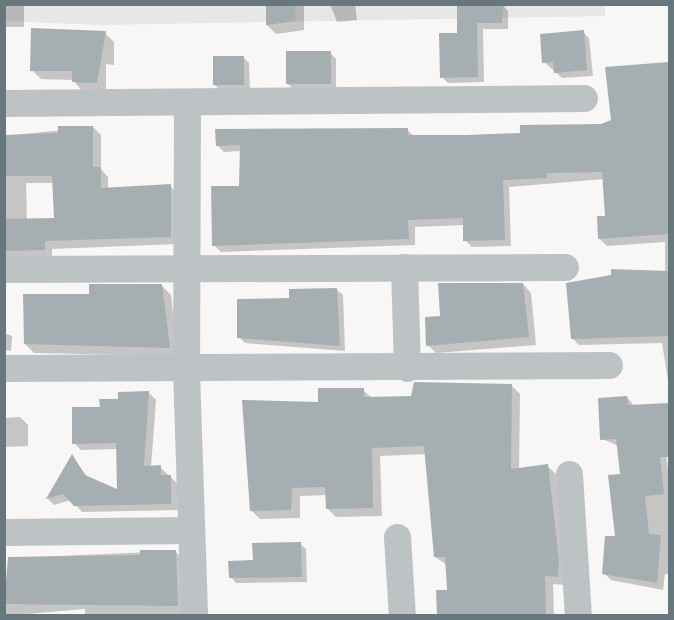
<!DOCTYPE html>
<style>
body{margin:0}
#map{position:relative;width:674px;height:620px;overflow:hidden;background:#f8f7f6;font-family:"Work Sans",sans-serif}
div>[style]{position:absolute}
.built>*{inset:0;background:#e6e7e6}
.shadow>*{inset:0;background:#0003;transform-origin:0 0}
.building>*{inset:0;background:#a5afb2;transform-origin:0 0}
.minor>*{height:27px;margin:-13.5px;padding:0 13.5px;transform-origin:13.5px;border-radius:13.5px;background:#bdc3c5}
span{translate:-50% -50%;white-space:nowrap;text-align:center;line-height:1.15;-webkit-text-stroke:6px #fff;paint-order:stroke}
.frame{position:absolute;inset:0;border:6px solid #66787d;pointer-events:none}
</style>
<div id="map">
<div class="built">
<div style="clip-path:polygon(5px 4px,605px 4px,605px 16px,99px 25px,5px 21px)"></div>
</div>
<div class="shadow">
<div style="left:4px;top:4px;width:20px;height:23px"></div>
<div style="clip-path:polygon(267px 4px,304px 4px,304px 30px,276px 34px,267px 25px)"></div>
<div style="clip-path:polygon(330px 4px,355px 4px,357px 20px,337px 22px)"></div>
<div style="clip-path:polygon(502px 4px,508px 11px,508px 29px,483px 29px,484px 82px,448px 83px,442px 77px,459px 34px)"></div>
<div style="clip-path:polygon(583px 32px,589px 38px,593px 76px,562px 78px,544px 62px)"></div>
<div style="clip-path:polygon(105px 33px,114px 42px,114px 65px,106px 64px,106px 91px,82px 91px,73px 80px,41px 79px,32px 70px)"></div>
<div style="clip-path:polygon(330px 53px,336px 59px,336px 89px,294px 90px,287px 83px)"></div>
<div style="clip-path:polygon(243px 57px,249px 63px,250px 91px,221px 91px,215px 85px)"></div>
<div style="clip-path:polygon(670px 64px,670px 394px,662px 343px,579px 345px,572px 338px,665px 272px,665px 242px,607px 246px,600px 239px,607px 217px,604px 179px,509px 187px,511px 246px,472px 247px,465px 240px,464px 225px,415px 227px,415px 245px,221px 252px,214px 245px,241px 187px,241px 151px,224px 152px,217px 145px,407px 129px,414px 137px,522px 135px,601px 125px,613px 121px,607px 68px)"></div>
<div style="clip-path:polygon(evenodd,93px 127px,101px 135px,101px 169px,108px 177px,108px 189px,170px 186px,178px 194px,178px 244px,52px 249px,52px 258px,4px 259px,4px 136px,93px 127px,26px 183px,54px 183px,55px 220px,27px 220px,26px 183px)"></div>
<div style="clip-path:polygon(523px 284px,531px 293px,536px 345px,436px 353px,428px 345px,441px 318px)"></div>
<div style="clip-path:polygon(162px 286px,171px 295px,178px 356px,34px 353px,25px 344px,90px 295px)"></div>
<div style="clip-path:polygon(336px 289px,343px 295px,345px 351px,245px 343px,239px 337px,291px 300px)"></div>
<div style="clip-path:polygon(4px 333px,12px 336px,11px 351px,4px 350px)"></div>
<div style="clip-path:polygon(511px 385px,520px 394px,519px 469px,547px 466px,556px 474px,566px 585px,553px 584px,554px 616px,432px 616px,438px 614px,449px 591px,447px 565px,435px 557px,427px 454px,380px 456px,382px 516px,336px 517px,327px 508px,327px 495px,300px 496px,300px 518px,260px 519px,251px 510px,320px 404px,363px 390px,372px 398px,412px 397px)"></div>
<div style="clip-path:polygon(149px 393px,156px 400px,151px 467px,160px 467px,177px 483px,178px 510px,82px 512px,71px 500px,54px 505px,48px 499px,73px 457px,88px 478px,118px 491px,117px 449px,81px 450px,74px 443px,101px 409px)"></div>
<div style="clip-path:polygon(627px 397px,634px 406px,660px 412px,670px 483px,670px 574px,665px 574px,663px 590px,611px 580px,604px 573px,616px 538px,622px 476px,619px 446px,602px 439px)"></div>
<div style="clip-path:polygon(20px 417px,28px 425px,28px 446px,4px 447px,4px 418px)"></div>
<div style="clip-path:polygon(300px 544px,306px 549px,307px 582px,236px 583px,231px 577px)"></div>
<div style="clip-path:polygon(175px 551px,182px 558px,185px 616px,85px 616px,85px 609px,4px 616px,9px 558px)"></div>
</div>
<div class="building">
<div style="clip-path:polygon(266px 4px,295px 4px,296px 21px,266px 25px)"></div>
<div style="clip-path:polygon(457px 4px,503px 4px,502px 23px,477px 23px,478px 77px,440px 78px,439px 33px,457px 33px)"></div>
<div style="clip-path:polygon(31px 28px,106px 31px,97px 83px,72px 82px,72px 71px,30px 71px)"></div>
<div style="clip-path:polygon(584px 30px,587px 70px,554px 73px,553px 62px,542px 63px,540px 34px)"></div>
<div style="left:286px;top:51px;width:45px;height:33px"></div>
<div style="left:213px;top:56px;width:31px;height:29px"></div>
<div style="clip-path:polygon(669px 62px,669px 234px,598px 239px,597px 216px,605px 216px,602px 172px,547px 173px,547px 178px,503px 180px,505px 240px,463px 241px,463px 218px,408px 220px,409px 239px,212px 246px,211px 186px,239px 186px,240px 145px,216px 146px,215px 129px,408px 128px,408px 135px,466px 135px,520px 133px,520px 125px,601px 124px,611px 120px,605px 67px)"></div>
<div style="clip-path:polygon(58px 126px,93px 126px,93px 167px,101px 167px,101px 188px,171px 184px,171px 237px,45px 241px,45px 250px,4px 251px,4px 219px,54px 218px,52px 176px,4px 176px,4px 135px,58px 133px)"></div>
<div style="clip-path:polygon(611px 269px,669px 271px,669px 336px,571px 339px,566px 283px,611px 275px)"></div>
<div style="clip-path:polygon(438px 283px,523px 283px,529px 337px,426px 346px,425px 317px,440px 316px)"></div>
<div style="clip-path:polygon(89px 284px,162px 284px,170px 348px,24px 344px,23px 294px,89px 294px)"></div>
<div style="clip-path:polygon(337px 288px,340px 346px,237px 338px,237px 299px,289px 298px,289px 289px)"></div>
<div style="clip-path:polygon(414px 382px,512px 384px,511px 469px,548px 464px,559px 560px,558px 577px,545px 576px,546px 615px,437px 615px,436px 590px,447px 590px,445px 557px,434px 557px,424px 446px,372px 448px,373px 508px,326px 509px,325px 487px,292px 488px,291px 510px,250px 511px,242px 400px,318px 402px,318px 388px,364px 388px,364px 397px,411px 396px)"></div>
<div style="clip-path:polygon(149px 391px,144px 466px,161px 465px,161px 475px,171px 475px,171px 504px,74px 506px,63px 494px,46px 499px,72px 454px,85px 475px,117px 489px,116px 443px,72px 444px,72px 407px,100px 407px,99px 399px,118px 399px,118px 392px)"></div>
<div style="clip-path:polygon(627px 396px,628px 405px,669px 403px,669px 457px,660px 457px,664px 494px,645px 496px,649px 534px,661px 535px,657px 583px,602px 574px,605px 536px,615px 536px,608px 475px,620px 474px,616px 439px,600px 440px,598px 398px)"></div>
<div style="clip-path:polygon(301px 542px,302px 577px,229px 578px,228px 561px,253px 560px,252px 543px)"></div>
<div style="clip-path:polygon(140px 550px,176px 550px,178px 606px,4px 604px,8px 557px,140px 555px)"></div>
</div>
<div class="minor">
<div style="left:4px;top:103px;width:580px;rotate:-0.49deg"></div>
<div style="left:187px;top:103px;width:268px;rotate:90.2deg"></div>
<div style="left:186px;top:371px;width:245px;rotate:88.1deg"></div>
<div style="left:404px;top:267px;width:101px;rotate:88.3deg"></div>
<div style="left:4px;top:269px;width:561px;rotate:-0.2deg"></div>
<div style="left:4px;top:368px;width:605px;rotate:-0.28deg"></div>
<div style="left:569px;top:474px;width:142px;rotate:86.4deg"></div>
<div style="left:4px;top:532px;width:186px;rotate:-0.6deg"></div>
<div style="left:397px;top:537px;width:79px;rotate:86.4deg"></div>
</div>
<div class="frame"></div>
</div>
